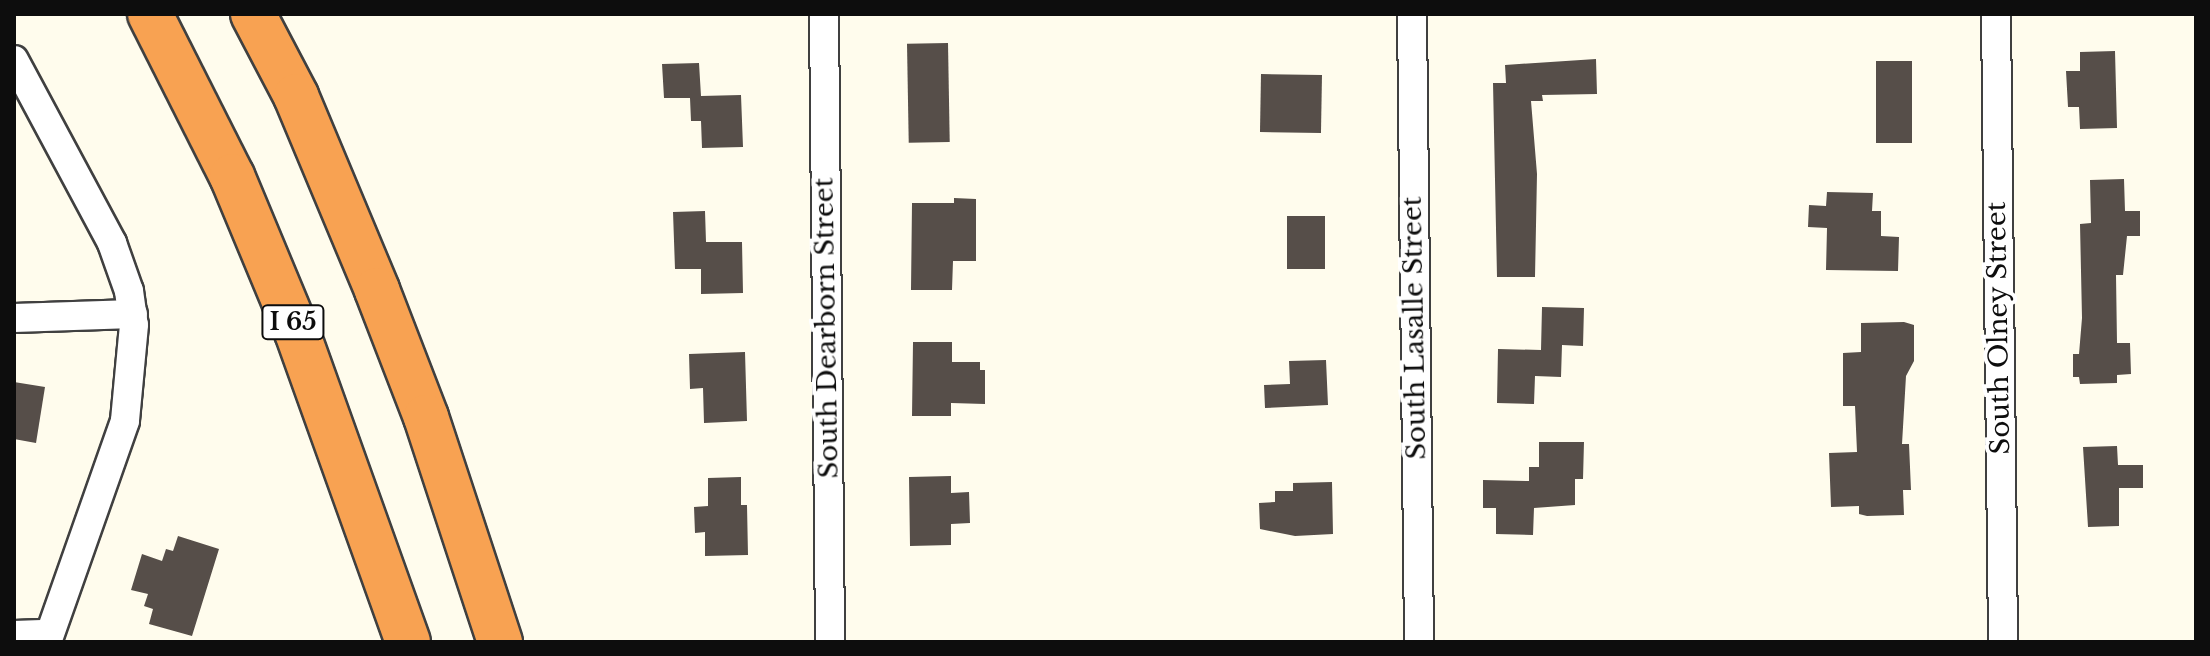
<!DOCTYPE html>
<style>
body{margin:0}
#map{position:relative;width:2210px;height:656px;overflow:hidden;background:#fffced;font-family:"Libre Baskerville",serif}
div>[style]{position:absolute}
.building>*{inset:0;background:#564e49;transform-origin:0 0}
.roads{filter:drop-shadow(2px 0 #404040) drop-shadow(-2px 0 #404040) drop-shadow(0 2px #404040) drop-shadow(0 -2px #404040)}
.minor>*{height:28px;margin:-14px;padding:0 14px;transform-origin:14px;border-radius:14px;background:#fff}
.motorway>*{height:44px;margin:-22px;padding:0 22px;transform-origin:22px;border-radius:22px;background:#f8a252}
span{translate:-50% -50%;white-space:nowrap;text-align:center;line-height:1.15;-webkit-text-stroke:8px #fff;paint-order:stroke}
.shield-label span{padding:2px 6px;background:#fff;border:2px solid;border-radius:6px;-webkit-text-stroke-width:0}
.shield-label{font-size:24px;color:#0d0d0d;font-weight:700}
.street-label{font-size:26px;color:#0d0d0d}
.frame{position:absolute;inset:0;border:16px solid #0d0d0d;pointer-events:none}
</style>
<div id="map">
<div class="building">
<div style="left:948px;top:43px;width:99px;height:41px;rotate:89deg"></div>
<div style="clip-path:polygon(2115px 51px,2117px 128px,2080px 129px,2079px 107px,2068px 107px,2066px 71px,2080px 71px,2080px 52px)"></div>
<div style="clip-path:polygon(1596px 59px,1597px 94px,1542px 95px,1543px 101px,1531px 101px,1537px 174px,1535px 277px,1497px 277px,1493px 83px,1506px 83px,1505px 65px)"></div>
<div style="left:1876px;top:61px;width:36px;height:82px"></div>
<div style="clip-path:polygon(699px 63px,701px 96px,741px 95px,743px 147px,702px 148px,701px 121px,691px 121px,690px 98px,664px 98px,662px 64px)"></div>
<div style="left:1261px;top:74px;width:61px;height:58px;rotate:1deg"></div>
<div style="clip-path:polygon(2124px 179px,2125px 211px,2140px 211px,2140px 236px,2127px 236px,2123px 275px,2116px 275px,2117px 343px,2130px 343px,2131px 374px,2117px 375px,2117px 383px,2080px 384px,2079px 377px,2073px 377px,2073px 354px,2079px 354px,2082px 318px,2080px 224px,2091px 223px,2090px 180px)"></div>
<div style="clip-path:polygon(1827px 192px,1873px 193px,1872px 211px,1881px 211px,1881px 236px,1899px 237px,1898px 271px,1826px 270px,1827px 228px,1808px 227px,1809px 205px,1826px 206px)"></div>
<div style="clip-path:polygon(954px 198px,976px 199px,976px 261px,953px 261px,952px 290px,911px 290px,912px 203px,954px 203px)"></div>
<div style="clip-path:polygon(705px 211px,706px 242px,742px 242px,743px 293px,701px 294px,701px 269px,675px 269px,673px 212px)"></div>
<div style="left:1287px;top:216px;width:38px;height:53px"></div>
<div style="clip-path:polygon(1542px 307px,1584px 308px,1583px 346px,1562px 345px,1561px 377px,1535px 376px,1534px 404px,1497px 403px,1498px 349px,1541px 350px)"></div>
<div style="clip-path:polygon(1904px 322px,1914px 325px,1914px 361px,1906px 376px,1902px 444px,1909px 444px,1911px 490px,1903px 490px,1904px 515px,1867px 516px,1859px 514px,1859px 506px,1831px 507px,1829px 453px,1857px 452px,1855px 406px,1843px 406px,1843px 353px,1861px 352px,1861px 323px)"></div>
<div style="clip-path:polygon(913px 342px,952px 342px,952px 362px,980px 362px,980px 370px,985px 370px,985px 404px,951px 403px,951px 416px,912px 416px)"></div>
<div style="clip-path:polygon(745px 352px,747px 421px,704px 423px,703px 388px,690px 389px,689px 354px)"></div>
<div style="clip-path:polygon(1326px 360px,1328px 405px,1265px 408px,1264px 385px,1290px 384px,1289px 361px)"></div>
<div style="clip-path:polygon(14px 382px,45px 387px,36px 443px,14px 439px)"></div>
<div style="clip-path:polygon(1539px 442px,1584px 442px,1583px 479px,1575px 479px,1575px 505px,1534px 508px,1533px 535px,1496px 534px,1496px 508px,1483px 508px,1483px 480px,1529px 481px,1529px 467px,1539px 467px)"></div>
<div style="clip-path:polygon(2117px 446px,2118px 465px,2143px 465px,2143px 488px,2119px 488px,2119px 526px,2088px 527px,2083px 447px)"></div>
<div style="clip-path:polygon(951px 476px,951px 493px,969px 492px,970px 523px,951px 524px,951px 545px,910px 546px,909px 477px)"></div>
<div style="clip-path:polygon(741px 477px,741px 505px,747px 505px,748px 555px,705px 556px,705px 532px,695px 533px,694px 507px,708px 506px,708px 478px)"></div>
<div style="clip-path:polygon(1332px 482px,1333px 534px,1295px 536px,1260px 529px,1259px 503px,1275px 502px,1275px 491px,1293px 491px,1293px 483px)"></div>
<div style="clip-path:polygon(178px 536px,219px 549px,192px 636px,149px 624px,153px 609px,144px 606px,148px 594px,131px 590px,142px 554px,162px 561px,166px 549px,173px 551px)"></div>
</div>
<div class="roads">
<div class="minor">
<div style="left:824px;top:14px;width:628px;rotate:89.45deg"></div>
<div style="left:1412px;top:14px;width:628px;rotate:89.36deg"></div>
<div style="left:1996px;top:14px;width:628px;rotate:89.36deg"></div>
<div style="left:14px;top:60px;width:208px;rotate:61.8deg"></div>
<div style="left:112px;top:243px;width:51px;rotate:70.5deg"></div>
<div style="left:129px;top:291px;width:34px;rotate:82deg"></div>
<div style="left:134px;top:325px;width:96px;rotate:95.4deg"></div>
<div style="left:125px;top:421px;width:234px;rotate:109.4deg"></div>
<div style="left:14px;top:318px;width:119px;rotate:-1.9deg"></div>
<div style="left:14px;top:635px;width:35px;rotate:-2deg"></div>
</div>
<div class="motorway">
<div style="left:150px;top:14px;width:182px;rotate:63.2deg"></div>
<div style="left:232px;top:176px;width:169px;rotate:67.4deg"></div>
<div style="left:297px;top:332px;width:329px;rotate:70.3deg"></div>
<div style="left:253px;top:14px;width:93px;rotate:62.3deg"></div>
<div style="left:296px;top:96px;width:210px;rotate:67.3deg"></div>
<div style="left:377px;top:290px;width:136px;rotate:68.9deg"></div>
<div style="left:426px;top:417px;width:237px;rotate:71.8deg"></div>
</div>
</div>
<div class="shield-label">
<span style="left:293px;top:322px">I 65</span>
</div>
<div class="street-label">
<span style="left:827px;top:328px;rotate:-91deg">South Dearborn Street</span>
<span style="left:1415px;top:328px;rotate:-91deg">South Lasalle Street</span>
<span style="left:1999px;top:328px;rotate:-91deg">South Olney Street</span>
</div>
<div class="frame"></div>
</div>
